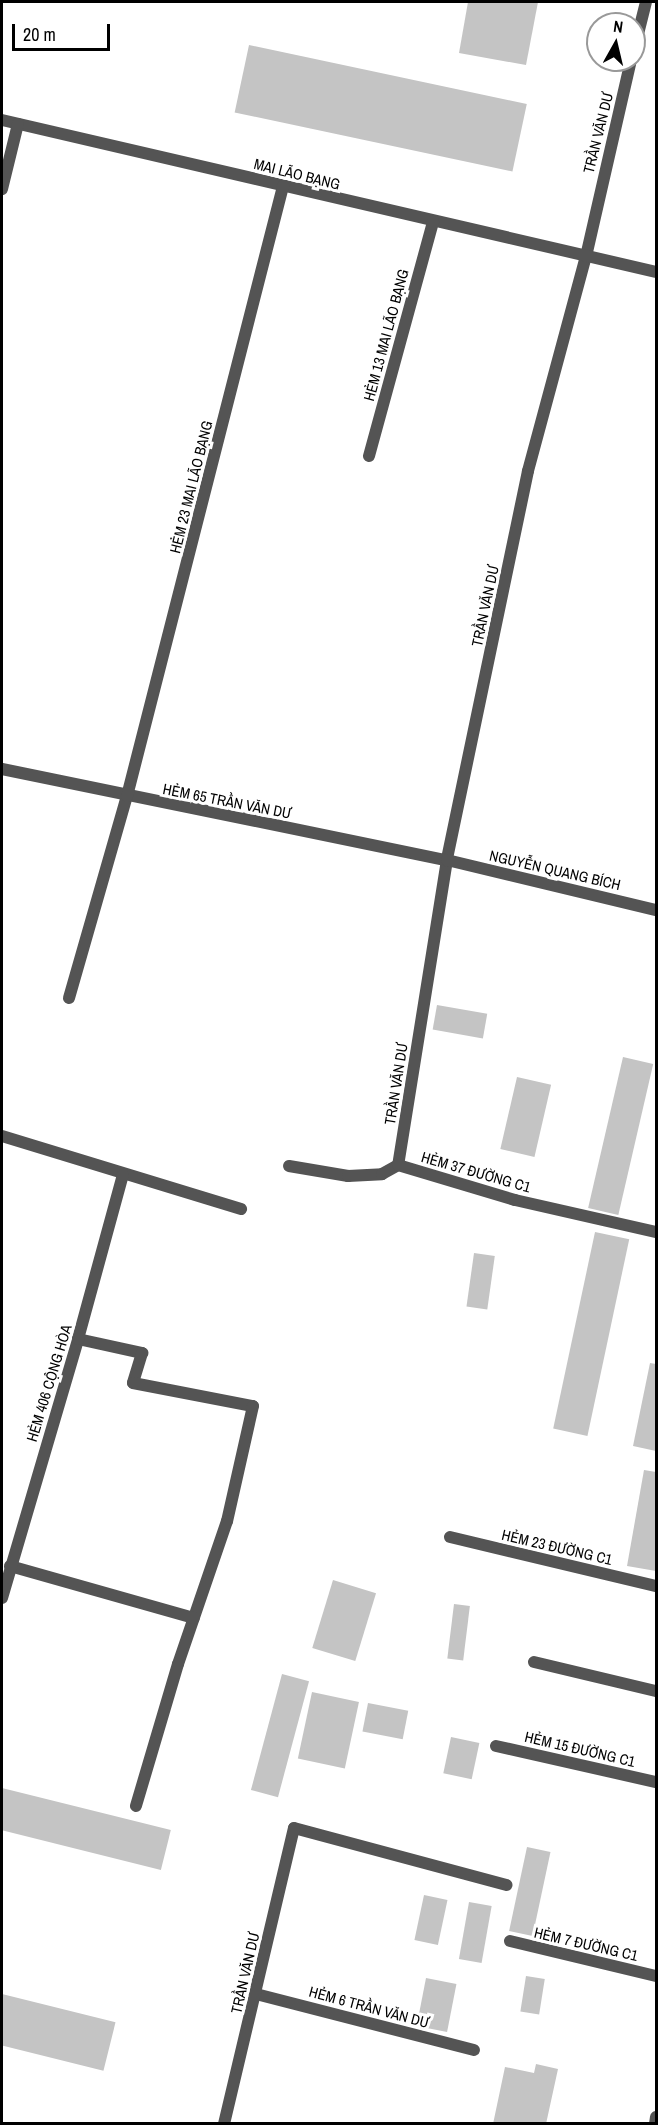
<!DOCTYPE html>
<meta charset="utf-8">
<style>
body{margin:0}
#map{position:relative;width:658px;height:2125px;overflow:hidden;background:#fff;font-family:"Archivo Narrow",sans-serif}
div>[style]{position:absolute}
.building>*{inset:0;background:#c4c4c4;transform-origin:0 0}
.service>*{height:12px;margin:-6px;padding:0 6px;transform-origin:6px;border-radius:6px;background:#545454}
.minor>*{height:12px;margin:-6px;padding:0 6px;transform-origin:6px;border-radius:6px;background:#545454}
span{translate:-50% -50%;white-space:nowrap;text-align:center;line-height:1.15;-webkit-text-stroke:6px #fff;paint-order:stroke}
.street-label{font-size:15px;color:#000}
.frame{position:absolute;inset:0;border:3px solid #000;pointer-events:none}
.north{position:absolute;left:586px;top:12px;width:60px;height:60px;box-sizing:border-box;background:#fff;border:2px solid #999;border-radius:50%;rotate:8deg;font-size:16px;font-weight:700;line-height:24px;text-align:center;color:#000}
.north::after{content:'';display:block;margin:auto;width:21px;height:27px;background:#000;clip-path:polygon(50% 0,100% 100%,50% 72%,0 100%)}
.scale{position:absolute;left:12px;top:24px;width:98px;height:27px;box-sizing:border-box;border:3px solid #000;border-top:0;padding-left:8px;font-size:18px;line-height:21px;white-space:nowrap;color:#000;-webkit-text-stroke:4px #fff;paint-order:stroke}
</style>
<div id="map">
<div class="building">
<div style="clip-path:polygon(468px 2px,538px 2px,526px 65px,459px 53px)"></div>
<div style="left:249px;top:45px;width:284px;height:69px;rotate:12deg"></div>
<div style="left:437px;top:1005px;width:51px;height:25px;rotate:10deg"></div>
<div style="left:623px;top:1057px;width:31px;height:155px;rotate:13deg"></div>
<div style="left:517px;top:1077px;width:35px;height:74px;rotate:13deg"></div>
<div style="left:595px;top:1232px;width:35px;height:201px;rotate:12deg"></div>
<div style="left:474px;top:1253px;width:21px;height:54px;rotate:8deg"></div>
<div style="clip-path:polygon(650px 1363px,656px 1364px,656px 1451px,633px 1446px)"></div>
<div style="clip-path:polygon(644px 1470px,656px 1472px,656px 1571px,627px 1566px)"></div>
<div style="left:333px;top:1580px;width:45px;height:71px;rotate:17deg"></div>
<div style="left:454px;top:1604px;width:16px;height:55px;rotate:7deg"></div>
<div style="left:282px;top:1674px;width:28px;height:120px;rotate:15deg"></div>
<div style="left:312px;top:1692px;width:48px;height:68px;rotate:12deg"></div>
<div style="left:368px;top:1703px;width:41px;height:29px;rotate:11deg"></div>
<div style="left:451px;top:1737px;width:29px;height:37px;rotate:12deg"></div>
<div style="left:2px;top:1788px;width:174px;height:41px;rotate:14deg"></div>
<div style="left:527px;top:1847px;width:24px;height:86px;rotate:12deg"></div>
<div style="left:424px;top:1895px;width:24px;height:46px;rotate:12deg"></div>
<div style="left:469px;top:1902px;width:23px;height:58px;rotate:10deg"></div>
<div style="left:526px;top:1976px;width:19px;height:36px;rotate:9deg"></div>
<div style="left:426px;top:1978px;width:31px;height:49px;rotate:11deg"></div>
<div style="left:2px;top:1994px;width:117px;height:50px;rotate:14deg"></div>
<div style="clip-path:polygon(536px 2064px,558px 2069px,546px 2124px,493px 2124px,505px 2067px,534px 2073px)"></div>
</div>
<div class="service">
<div style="left:69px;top:998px;width:210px;rotate:-74deg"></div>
<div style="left:2px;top:1136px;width:250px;rotate:17deg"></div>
<div style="left:289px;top:1166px;width:60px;rotate:9.6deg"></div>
<div style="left:348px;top:1176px;width:34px;rotate:-3deg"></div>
<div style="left:382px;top:1174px;width:18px;rotate:-29deg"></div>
<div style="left:78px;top:1339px;width:66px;rotate:12.3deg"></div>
<div style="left:142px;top:1353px;width:31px;rotate:107deg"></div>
<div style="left:133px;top:1383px;width:122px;rotate:10.9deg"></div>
<div style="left:253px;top:1406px;width:118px;rotate:102.7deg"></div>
<div style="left:227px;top:1521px;width:151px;rotate:108.9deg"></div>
<div style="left:178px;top:1664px;width:148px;rotate:106.5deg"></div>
<div style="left:10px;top:1566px;width:191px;rotate:15.8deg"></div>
<div style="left:534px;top:1662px;width:125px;rotate:13.4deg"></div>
<div style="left:294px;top:1828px;width:220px;rotate:15deg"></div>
</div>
<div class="minor">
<div style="left:634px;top:50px;width:49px;rotate:-76deg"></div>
<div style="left:631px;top:60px;width:201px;rotate:102.9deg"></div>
<div style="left:586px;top:256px;width:223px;rotate:105.1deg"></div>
<div style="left:528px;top:471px;width:397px;rotate:101.8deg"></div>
<div style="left:447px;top:860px;width:309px;rotate:99.1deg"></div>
<div style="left:398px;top:1165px;width:122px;rotate:16.7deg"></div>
<div style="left:515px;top:1200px;width:145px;rotate:12.8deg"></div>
<div style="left:2px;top:120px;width:671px;rotate:13.08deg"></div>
<div style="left:2px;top:189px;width:67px;rotate:-76.2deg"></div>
<div style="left:369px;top:456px;width:243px;rotate:-74.7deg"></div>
<div style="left:2px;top:769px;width:454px;rotate:11.6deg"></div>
<div style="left:447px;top:860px;width:215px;rotate:13.5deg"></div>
<div style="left:127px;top:796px;width:630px;rotate:-75.65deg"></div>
<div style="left:450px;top:1537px;width:212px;rotate:13.4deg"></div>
<div style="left:2px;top:1598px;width:270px;rotate:-73.6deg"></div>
<div style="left:78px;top:1339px;width:170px;rotate:-74.7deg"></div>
<div style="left:496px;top:1746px;width:164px;rotate:12.7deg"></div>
<div style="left:510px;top:1941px;width:150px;rotate:13.5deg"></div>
<div style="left:256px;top:1994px;width:225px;rotate:14.4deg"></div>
<div style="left:224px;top:2124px;width:304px;rotate:-76.7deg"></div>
<div style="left:655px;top:2124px;width:7px;rotate:-82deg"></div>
</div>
<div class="street-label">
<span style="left:598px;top:133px;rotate:-76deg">TRẦN VĂN DƯ</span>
<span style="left:297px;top:174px;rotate:14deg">MAI LÃO BẠNG</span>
<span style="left:386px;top:335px;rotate:-75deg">HẺM 13 MAI LÃO BẠNG</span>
<span style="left:191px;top:487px;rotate:-76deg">HẺM 23 MAI LÃO BẠNG</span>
<span style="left:485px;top:606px;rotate:-78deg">TRẦN VĂN DƯ</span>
<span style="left:227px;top:801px;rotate:11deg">HẺM 65 TRẦN VĂN DƯ</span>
<span style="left:555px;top:870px;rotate:13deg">NGUYỄN QUANG BÍCH</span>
<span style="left:396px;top:1084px;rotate:-81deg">TRẦN VĂN DƯ</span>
<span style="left:476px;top:1172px;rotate:16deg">HẺM 37 ĐƯỜNG C1</span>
<span style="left:49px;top:1383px;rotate:-73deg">HẺM 406 CỘNG HÒA</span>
<span style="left:557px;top:1547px;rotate:13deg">HẺM 23 ĐƯỜNG C1</span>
<span style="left:580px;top:1749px;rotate:13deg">HẺM 15 ĐƯỜNG C1</span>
<span style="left:586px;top:1944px;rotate:13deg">HẺM 7 ĐƯỜNG C1</span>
<span style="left:245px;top:1973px;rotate:-77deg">TRẦN VĂN DƯ</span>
<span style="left:369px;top:2007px;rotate:15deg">HẺM 6 TRẦN VĂN DƯ</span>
</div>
<div class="frame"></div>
<div class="north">N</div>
<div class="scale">20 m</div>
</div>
